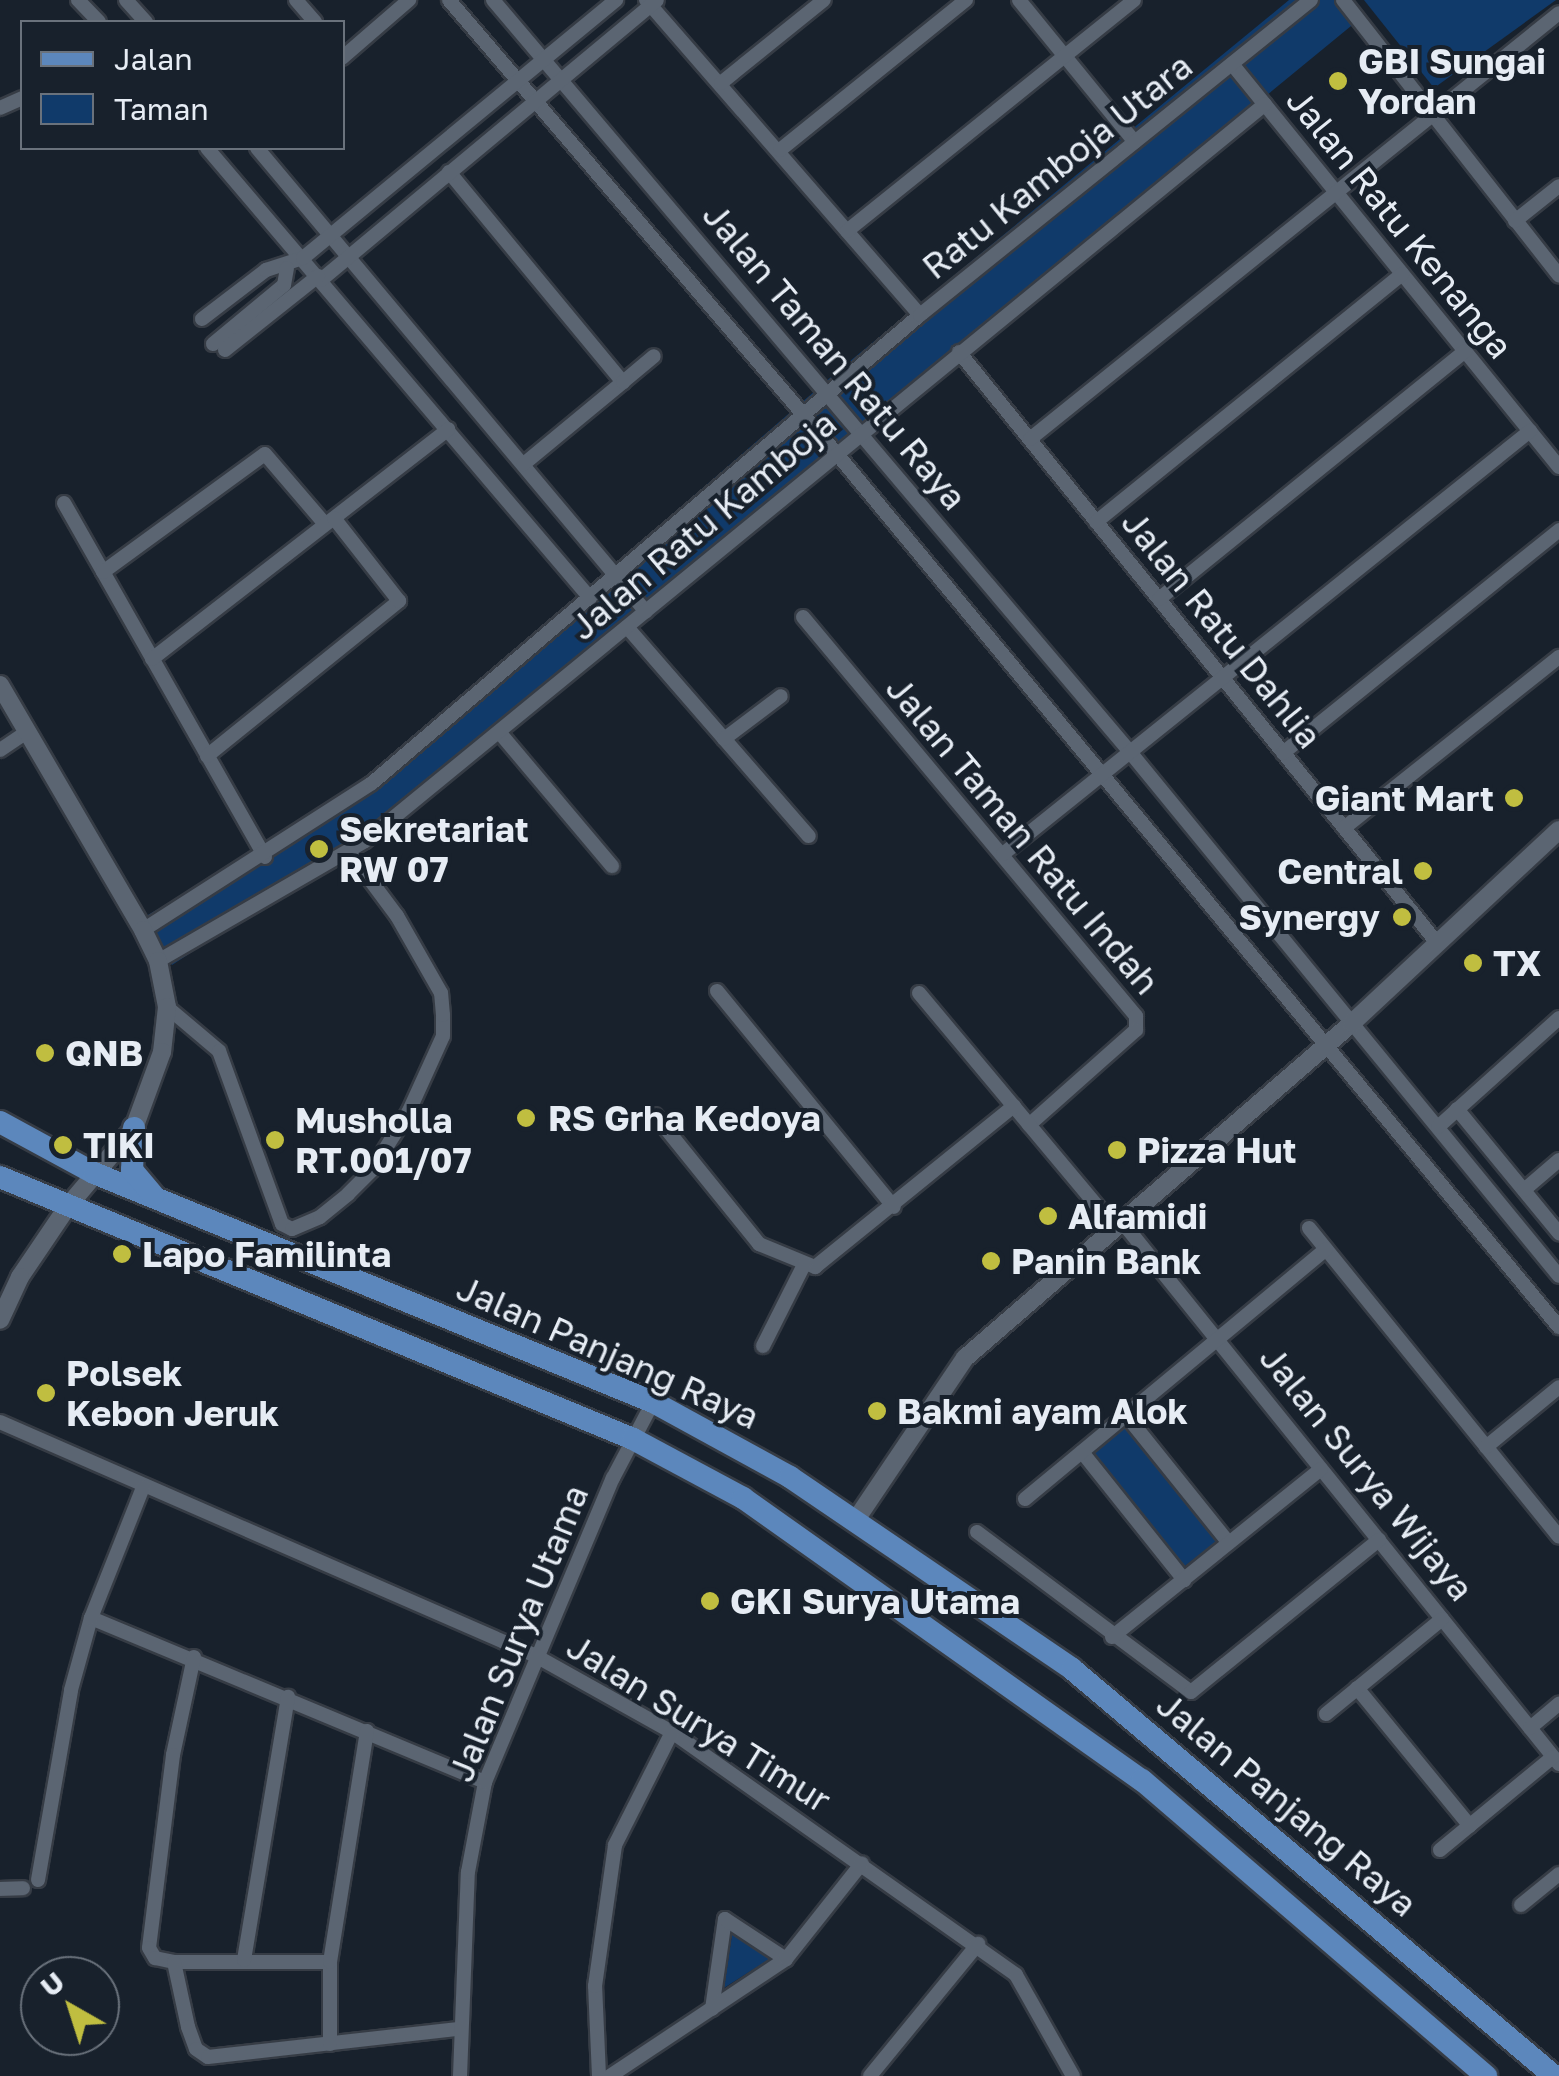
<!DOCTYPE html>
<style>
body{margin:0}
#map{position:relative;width:1559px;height:2076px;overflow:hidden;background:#18212c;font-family:"Golos Text",sans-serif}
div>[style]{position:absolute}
.green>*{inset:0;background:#103a6a;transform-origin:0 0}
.roads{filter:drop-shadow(2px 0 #363c45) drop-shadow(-2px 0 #363c45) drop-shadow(0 2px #363c45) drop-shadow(0 -2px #363c45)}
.minor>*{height:14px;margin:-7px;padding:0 7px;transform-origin:7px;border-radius:7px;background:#5b6572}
.tertiary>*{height:18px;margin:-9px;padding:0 9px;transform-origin:9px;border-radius:9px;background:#5b6572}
.primary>*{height:22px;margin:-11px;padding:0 11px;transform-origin:11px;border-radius:11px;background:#5c87bc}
.dots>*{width:28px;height:28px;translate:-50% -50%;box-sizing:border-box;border:5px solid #18212c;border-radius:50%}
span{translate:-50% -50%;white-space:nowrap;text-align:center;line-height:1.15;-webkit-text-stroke:8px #18212c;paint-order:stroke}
.poi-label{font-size:35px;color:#e6ecf4;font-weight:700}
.left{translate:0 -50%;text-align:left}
.right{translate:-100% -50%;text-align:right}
.street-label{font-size:35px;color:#e6ecf4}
.legend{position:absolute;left:20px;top:20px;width:325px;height:130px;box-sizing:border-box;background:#18212c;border:2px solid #6a727c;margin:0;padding:12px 18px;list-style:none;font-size:30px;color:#e6ecf4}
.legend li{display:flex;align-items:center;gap:20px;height:50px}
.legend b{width:50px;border:2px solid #6a727c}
.north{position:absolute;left:20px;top:1956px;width:100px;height:100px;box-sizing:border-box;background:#18212c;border:2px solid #6a727c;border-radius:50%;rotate:321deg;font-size:28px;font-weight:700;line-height:40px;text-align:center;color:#e6ecf4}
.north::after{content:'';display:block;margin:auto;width:35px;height:45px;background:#c0be40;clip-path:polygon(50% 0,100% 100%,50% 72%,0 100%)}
</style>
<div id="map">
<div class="green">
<div style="clip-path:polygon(1289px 0,1349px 0,1362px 17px,348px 850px,172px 965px,146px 916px,330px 810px,838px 371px)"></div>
<div style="clip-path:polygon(1364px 0,1556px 0,1434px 88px)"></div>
<div style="left:1130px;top:1421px;width:148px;height:52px;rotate:52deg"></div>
<div style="clip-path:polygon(733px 1928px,771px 1958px,724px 1988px)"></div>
</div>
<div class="roads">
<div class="minor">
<div style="left:78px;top:0;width:30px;rotate:46deg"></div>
<div style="left:126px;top:0;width:30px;rotate:48deg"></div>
<div style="left:296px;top:0;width:29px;rotate:49deg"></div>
<div style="left:449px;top:0;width:597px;rotate:49.48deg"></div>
<div style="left:837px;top:454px;width:1133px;rotate:50.41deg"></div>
<div style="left:493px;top:0;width:986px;rotate:49.73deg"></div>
<div style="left:1130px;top:752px;width:677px;rotate:50.69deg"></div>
<div style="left:646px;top:0;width:417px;rotate:49deg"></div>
<div style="left:1019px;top:0;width:183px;rotate:50.8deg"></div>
<div style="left:1343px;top:0;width:350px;rotate:51.9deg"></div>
<div style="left:342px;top:58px;width:89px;rotate:-40.9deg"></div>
<div style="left:1232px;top:64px;width:519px;rotate:50.94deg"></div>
<div style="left:721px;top:83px;width:132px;rotate:-38.9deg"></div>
<div style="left:0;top:108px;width:24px;rotate:-24deg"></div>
<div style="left:207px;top:148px;width:591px;rotate:49.6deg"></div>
<div style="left:257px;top:148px;width:605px;rotate:50.02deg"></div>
<div style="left:780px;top:150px;width:239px;rotate:-38.9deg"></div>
<div style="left:449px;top:172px;width:273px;rotate:50.4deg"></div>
<div style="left:623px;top:382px;width:129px;rotate:140.4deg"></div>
<div style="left:1515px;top:221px;width:56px;rotate:-38.5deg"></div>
<div style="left:847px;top:231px;width:368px;rotate:-38.8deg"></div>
<div style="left:321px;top:280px;width:437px;rotate:-39.8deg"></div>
<div style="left:202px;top:319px;width:81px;rotate:-37.4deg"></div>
<div style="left:266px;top:270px;width:39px;rotate:-18deg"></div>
<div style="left:303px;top:258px;width:406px;rotate:-39.5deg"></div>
<div style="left:213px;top:344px;width:92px;rotate:-39.7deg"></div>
<div style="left:284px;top:285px;width:17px;rotate:-80deg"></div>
<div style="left:225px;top:350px;width:119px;rotate:-38.5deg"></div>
<div style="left:959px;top:352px;width:762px;rotate:51.02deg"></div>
<div style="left:623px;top:382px;width:40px;rotate:-40deg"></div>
<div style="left:1030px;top:439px;width:679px;rotate:-38.84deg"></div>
<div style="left:64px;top:503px;width:407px;rotate:60.4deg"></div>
<div style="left:1096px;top:522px;width:394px;rotate:-39deg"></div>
<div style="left:103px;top:572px;width:200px;rotate:-36.1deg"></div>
<div style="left:265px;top:454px;width:92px;rotate:49.4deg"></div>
<div style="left:1159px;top:599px;width:394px;rotate:-39deg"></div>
<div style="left:803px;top:617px;width:520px;rotate:50.15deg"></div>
<div style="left:1136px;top:1016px;width:14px;rotate:90deg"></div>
<div style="left:1136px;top:1030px;width:143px;rotate:138.4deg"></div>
<div style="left:627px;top:627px;width:277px;rotate:49deg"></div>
<div style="left:152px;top:659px;width:375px;rotate:-37.8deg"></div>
<div style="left:500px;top:733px;width:174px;rotate:49.9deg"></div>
<div style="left:724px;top:739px;width:71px;rotate:-37deg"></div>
<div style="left:0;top:750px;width:32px;rotate:-34deg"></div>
<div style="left:1283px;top:753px;width:355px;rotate:-38.9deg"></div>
<div style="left:207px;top:756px;width:247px;rotate:-38.9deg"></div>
<div style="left:399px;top:601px;width:105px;rotate:-128.1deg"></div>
<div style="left:1344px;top:828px;width:275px;rotate:-38.5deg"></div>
<div style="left:1003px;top:854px;width:676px;rotate:-38.75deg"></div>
<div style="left:143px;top:930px;width:272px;rotate:-32.7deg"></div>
<div style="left:372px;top:783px;width:721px;rotate:-40.5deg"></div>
<div style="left:920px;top:315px;width:502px;rotate:-38.86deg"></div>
<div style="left:158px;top:961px;width:239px;rotate:-30.1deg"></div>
<div style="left:365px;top:841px;width:1163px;rotate:-39.31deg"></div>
<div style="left:717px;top:991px;width:279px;rotate:50.7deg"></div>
<div style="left:919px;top:993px;width:307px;rotate:50.1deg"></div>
<div style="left:167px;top:1007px;width:68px;rotate:40.2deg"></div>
<div style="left:219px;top:1051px;width:184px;rotate:70deg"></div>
<div style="left:282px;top:1224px;width:11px;rotate:27deg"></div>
<div style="left:292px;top:1229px;width:30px;rotate:-23deg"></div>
<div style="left:320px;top:1217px;width:36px;rotate:-39deg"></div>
<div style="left:348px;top:1194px;width:34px;rotate:-45deg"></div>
<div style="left:372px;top:1170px;width:70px;rotate:-57.9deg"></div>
<div style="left:409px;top:1111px;width:82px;rotate:-65.6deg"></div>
<div style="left:443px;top:1036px;width:21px;rotate:-90deg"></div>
<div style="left:443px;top:1015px;width:22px;rotate:-95deg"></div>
<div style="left:441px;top:993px;width:89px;rotate:-119.7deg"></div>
<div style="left:397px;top:916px;width:79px;rotate:-126.7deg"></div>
<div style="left:1457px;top:1109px;width:161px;rotate:50.6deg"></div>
<div style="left:655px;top:1115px;width:166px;rotate:51.1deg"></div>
<div style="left:759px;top:1244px;width:61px;rotate:22.3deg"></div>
<div style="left:815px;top:1267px;width:256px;rotate:-39deg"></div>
<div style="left:1438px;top:1127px;width:163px;rotate:-42deg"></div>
<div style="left:1524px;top:1190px;width:46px;rotate:-40.6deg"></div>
<div style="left:1123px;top:1223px;width:695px;rotate:51.13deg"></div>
<div style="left:1309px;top:1228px;width:397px;rotate:51deg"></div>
<div style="left:763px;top:1346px;width:91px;rotate:-63.2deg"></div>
<div style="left:1126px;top:1415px;width:164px;rotate:51.2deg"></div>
<div style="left:0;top:1422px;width:585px;rotate:23.58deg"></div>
<div style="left:536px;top:1656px;width:156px;rotate:29.2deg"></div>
<div style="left:672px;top:1732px;width:421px;rotate:35.2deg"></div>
<div style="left:1016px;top:1975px;width:116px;rotate:60.6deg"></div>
<div style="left:1486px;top:1447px;width:94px;rotate:-39.4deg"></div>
<div style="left:1082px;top:1452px;width:164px;rotate:51.4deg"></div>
<div style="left:1025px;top:1499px;width:391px;rotate:-39.7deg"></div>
<div style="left:977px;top:1532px;width:267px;rotate:36.8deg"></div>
<div style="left:1191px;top:1692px;width:242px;rotate:-39deg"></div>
<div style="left:91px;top:1618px;width:427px;rotate:22.6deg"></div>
<div style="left:1112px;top:1637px;width:268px;rotate:-38.8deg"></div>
<div style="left:194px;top:1657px;width:100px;rotate:102.1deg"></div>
<div style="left:173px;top:1755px;width:194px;rotate:97.1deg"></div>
<div style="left:149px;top:1948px;width:12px;rotate:59deg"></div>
<div style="left:155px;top:1958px;width:19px;rotate:12deg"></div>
<div style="left:174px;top:1962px;width:156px"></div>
<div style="left:1357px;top:1688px;width:178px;rotate:50.7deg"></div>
<div style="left:1326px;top:1714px;width:150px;rotate:-39.3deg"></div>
<div style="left:1530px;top:1728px;width:38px;rotate:-40deg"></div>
<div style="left:1440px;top:1850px;width:146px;rotate:-39.5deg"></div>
<div style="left:38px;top:1880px;width:193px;rotate:-80.1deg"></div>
<div style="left:71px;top:1690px;width:75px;rotate:-74.5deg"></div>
<div style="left:91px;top:1618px;width:141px;rotate:-68.3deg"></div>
<div style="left:0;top:1889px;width:23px;rotate:-2deg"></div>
<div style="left:1521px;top:1905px;width:49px;rotate:-39.2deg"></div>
<div style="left:244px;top:1960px;width:267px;rotate:-80.5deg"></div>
<div style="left:174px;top:1962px;width:66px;rotate:77.8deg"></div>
<div style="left:188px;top:2027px;width:23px;rotate:70deg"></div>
<div style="left:196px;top:2049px;width:14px;rotate:34deg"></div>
<div style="left:208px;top:2057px;width:252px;rotate:-6.4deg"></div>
<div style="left:712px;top:2009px;width:91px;rotate:-81.8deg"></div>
<div style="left:725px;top:1919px;width:73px;rotate:33.3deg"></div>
<div style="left:330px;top:2044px;width:82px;rotate:-90deg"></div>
<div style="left:330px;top:1962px;width:234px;rotate:-80.9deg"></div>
<div style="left:460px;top:2076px;width:204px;rotate:-87.8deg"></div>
<div style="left:468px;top:1872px;width:92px;rotate:-79.3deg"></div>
<div style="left:485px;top:1782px;width:330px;rotate:-67.2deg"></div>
<div style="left:613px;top:1478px;width:86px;rotate:-62.2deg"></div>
<div style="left:599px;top:2076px;width:90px;rotate:-92.5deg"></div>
<div style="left:595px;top:1986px;width:142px;rotate:-81.9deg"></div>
<div style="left:615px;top:1845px;width:127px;rotate:-63.2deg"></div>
<div style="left:610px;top:2076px;width:211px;rotate:-33.6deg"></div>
<div style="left:786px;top:1959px;width:122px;rotate:-51.6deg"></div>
<div style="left:870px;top:2076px;width:171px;rotate:-50.7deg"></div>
</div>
<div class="tertiary">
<div style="left:0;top:685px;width:284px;rotate:59.7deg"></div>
<div style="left:143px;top:930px;width:34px;rotate:64deg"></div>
<div style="left:158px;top:961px;width:47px;rotate:78.9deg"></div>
<div style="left:167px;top:1007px;width:45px;rotate:96.3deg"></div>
<div style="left:162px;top:1052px;width:81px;rotate:110.2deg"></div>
<div style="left:134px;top:1128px;width:102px;rotate:130.2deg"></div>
<div style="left:68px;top:1206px;width:86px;rotate:124.1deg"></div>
<div style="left:20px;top:1277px;width:47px;rotate:114.9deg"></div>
<div style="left:855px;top:1521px;width:197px;rotate:-56deg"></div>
<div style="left:965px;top:1358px;width:512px;rotate:-40.88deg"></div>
<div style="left:1352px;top:1023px;width:283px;rotate:-43deg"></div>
</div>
<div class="primary">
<div style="left:0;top:1122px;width:107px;rotate:28.5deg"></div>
<div style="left:94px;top:1173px;width:604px;rotate:22.28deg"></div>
<div style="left:653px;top:1402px;width:156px;rotate:28.7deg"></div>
<div style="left:790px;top:1477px;width:341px;rotate:34.2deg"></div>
<div style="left:1072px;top:1669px;width:631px;rotate:40.18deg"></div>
<div style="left:134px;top:1128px;width:42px;rotate:92.7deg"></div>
<div style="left:132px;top:1170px;width:33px;rotate:50deg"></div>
<div style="left:0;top:1177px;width:685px;rotate:22.48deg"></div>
<div style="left:633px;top:1439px;width:125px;rotate:28.2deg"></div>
<div style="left:743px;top:1498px;width:489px;rotate:35.3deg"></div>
<div style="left:1142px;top:1780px;width:454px;rotate:40.7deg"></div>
</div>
</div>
<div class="dots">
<div style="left:1338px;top:81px;background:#c0be40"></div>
<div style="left:1514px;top:798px;background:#c0be40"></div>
<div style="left:319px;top:849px;background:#c0be40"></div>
<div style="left:1423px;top:871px;background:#c0be40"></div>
<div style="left:1402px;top:917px;background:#c0be40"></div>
<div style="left:1473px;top:963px;background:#c0be40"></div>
<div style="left:45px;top:1053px;background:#c0be40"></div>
<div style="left:526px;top:1118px;background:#c0be40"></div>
<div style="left:275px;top:1140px;background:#c0be40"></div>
<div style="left:63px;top:1145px;background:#c0be40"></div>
<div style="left:1117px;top:1150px;background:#c0be40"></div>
<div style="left:1048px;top:1216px;background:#c0be40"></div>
<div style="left:122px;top:1254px;background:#c0be40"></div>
<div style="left:991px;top:1261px;background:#c0be40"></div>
<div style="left:46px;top:1393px;background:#c0be40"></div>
<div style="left:877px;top:1411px;background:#c0be40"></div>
<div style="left:710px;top:1601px;background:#c0be40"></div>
</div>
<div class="poi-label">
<span class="left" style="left:1358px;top:81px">GBI Sungai<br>Yordan</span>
<span class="right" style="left:1494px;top:798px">Giant Mart</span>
<span class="left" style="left:339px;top:849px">Sekretariat<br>RW 07</span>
<span class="right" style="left:1403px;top:871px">Central</span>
<span class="right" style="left:1380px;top:917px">Synergy</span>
<span class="left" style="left:1493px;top:963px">TX</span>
<span class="left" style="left:65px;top:1053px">QNB</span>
<span class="left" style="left:548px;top:1118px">RS Grha Kedoya</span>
<span class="left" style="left:295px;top:1140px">Musholla<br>RT.001/07</span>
<span class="left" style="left:83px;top:1145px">TIKI</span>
<span class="left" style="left:1137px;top:1150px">Pizza Hut</span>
<span class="left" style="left:1068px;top:1216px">Alfamidi</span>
<span class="left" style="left:142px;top:1254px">Lapo Familinta</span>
<span class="left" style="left:1011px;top:1261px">Panin Bank</span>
<span class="left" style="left:66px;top:1393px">Polsek<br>Kebon Jeruk</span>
<span class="left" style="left:897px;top:1411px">Bakmi ayam Alok</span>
<span class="left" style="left:730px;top:1601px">GKI Surya Utama</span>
</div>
<div class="street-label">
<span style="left:1057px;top:166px;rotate:-39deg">Ratu Kamboja Utara</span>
<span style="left:1400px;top:223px;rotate:51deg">Jalan Ratu Kenanga</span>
<span style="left:835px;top:356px;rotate:50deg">Jalan Taman Ratu Raya</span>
<span style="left:703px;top:525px;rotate:-40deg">Jalan Ratu Kamboja</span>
<span style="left:1222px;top:629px;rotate:51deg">Jalan Ratu Dahlia</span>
<span style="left:1023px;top:835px;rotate:50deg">Jalan Taman Ratu Indah</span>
<span style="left:608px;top:1352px;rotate:24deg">Jalan Panjang Raya</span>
<span style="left:1367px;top:1473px;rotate:51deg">Jalan Surya Wijaya</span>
<span style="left:518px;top:1633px;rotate:-68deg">Jalan Surya Utama</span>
<span style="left:699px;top:1723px;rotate:32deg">Jalan Surya Timur</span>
<span style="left:1287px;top:1804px;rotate:40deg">Jalan Panjang Raya</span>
</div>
<ul class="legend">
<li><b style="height:12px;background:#5c87bc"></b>Jalan</li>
<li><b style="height:28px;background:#103a6a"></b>Taman</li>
</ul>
<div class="north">U</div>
</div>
